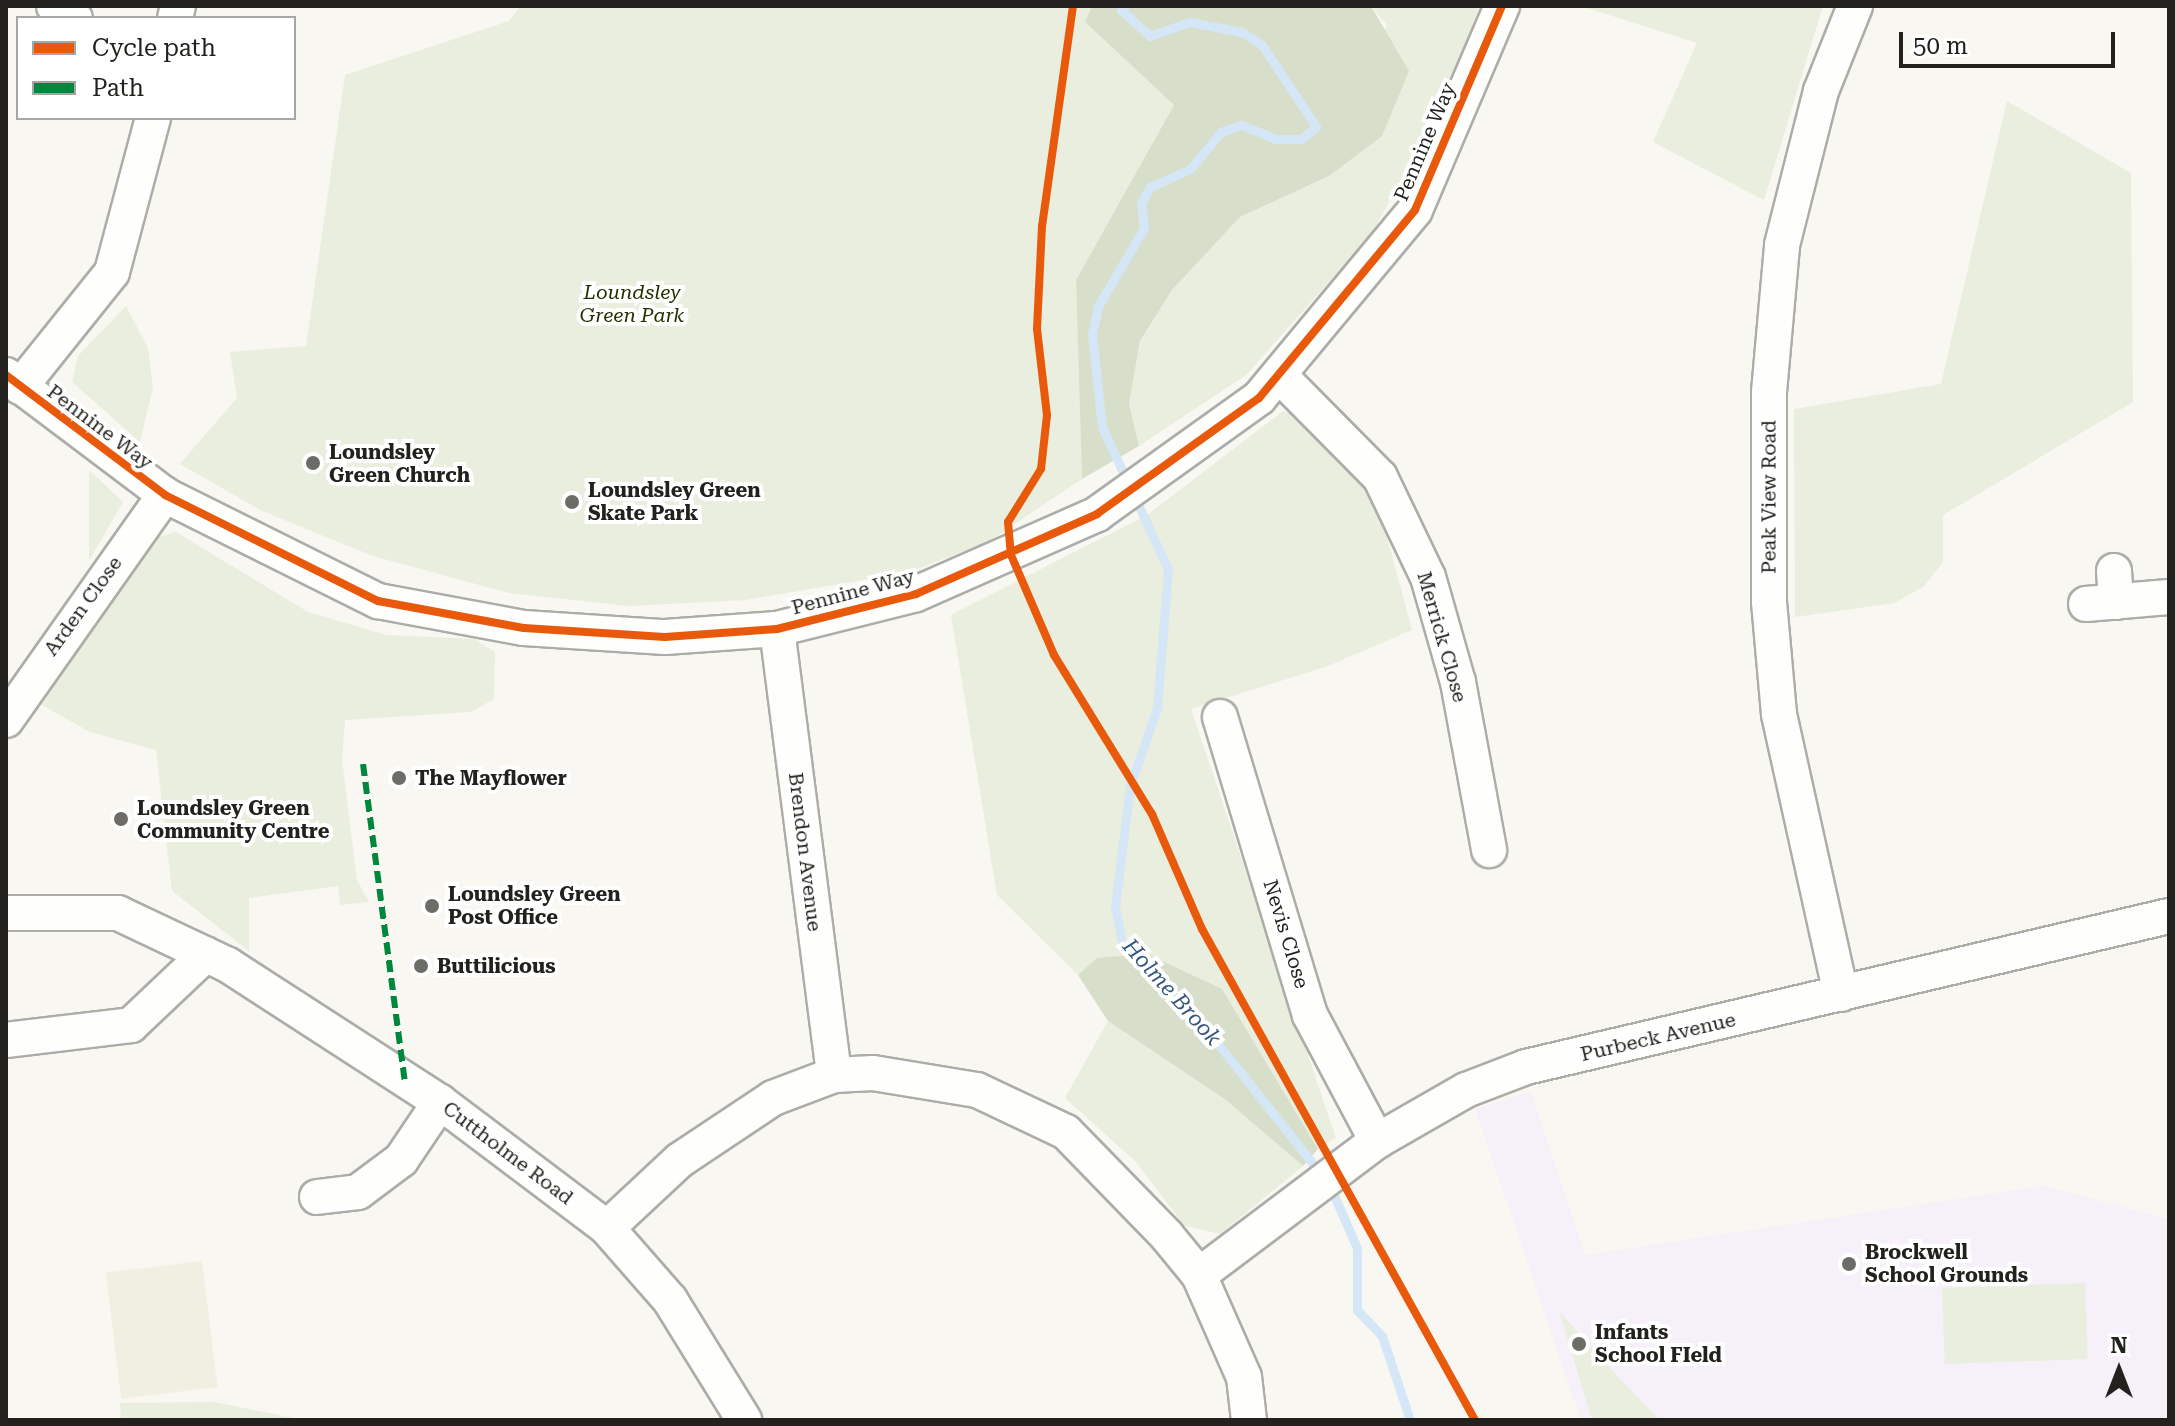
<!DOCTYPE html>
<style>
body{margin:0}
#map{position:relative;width:2175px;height:1426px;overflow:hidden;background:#f8f7f1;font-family:"Roboto Serif",serif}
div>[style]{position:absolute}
.built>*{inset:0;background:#f1efe1;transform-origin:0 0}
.education>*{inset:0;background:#f6f0f9}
.green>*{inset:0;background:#e9eede;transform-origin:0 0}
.forest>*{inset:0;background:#d7dfcb}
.stream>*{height:9px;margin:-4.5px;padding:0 4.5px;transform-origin:4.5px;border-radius:4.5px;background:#d5e6f7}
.roads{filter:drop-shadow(2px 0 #adada8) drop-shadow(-2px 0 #adada8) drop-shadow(0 2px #adada8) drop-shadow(0 -2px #adada8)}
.minor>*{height:34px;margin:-17px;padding:0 17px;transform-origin:17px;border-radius:17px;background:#fefefd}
.quiet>*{height:6px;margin-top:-3px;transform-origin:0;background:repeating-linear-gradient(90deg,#00873e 0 12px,transparent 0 18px)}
.cycleway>*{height:8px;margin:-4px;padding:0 4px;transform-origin:4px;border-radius:4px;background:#e8590c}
.dots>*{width:22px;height:22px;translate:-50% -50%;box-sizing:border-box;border:4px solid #fff;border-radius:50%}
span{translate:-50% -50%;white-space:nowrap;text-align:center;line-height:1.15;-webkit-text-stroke:8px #fff;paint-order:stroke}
.street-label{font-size:20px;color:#22211d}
.park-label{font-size:20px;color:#203200;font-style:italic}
.poi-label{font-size:20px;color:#22211d;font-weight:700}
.left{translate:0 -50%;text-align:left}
.water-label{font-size:22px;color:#34577d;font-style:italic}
.frame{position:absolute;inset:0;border:8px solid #22211d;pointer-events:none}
.legend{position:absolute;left:16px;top:16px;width:280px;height:104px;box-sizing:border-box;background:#fff;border:2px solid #a7a6a5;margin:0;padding:10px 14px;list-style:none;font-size:24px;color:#22211d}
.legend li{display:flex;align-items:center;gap:16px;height:40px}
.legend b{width:40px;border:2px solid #a7a6a5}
.north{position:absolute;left:2079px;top:1330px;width:80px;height:80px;-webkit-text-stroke:6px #fff;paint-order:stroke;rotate:0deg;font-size:22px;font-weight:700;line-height:32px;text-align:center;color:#22211d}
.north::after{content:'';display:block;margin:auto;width:28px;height:36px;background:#22211d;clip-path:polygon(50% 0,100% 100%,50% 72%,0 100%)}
.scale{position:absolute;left:1899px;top:32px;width:216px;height:36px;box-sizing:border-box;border:4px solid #22211d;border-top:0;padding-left:10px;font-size:24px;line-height:28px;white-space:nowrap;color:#22211d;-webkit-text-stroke:6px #fff;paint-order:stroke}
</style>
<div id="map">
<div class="built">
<div style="left:202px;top:1261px;width:127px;height:97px;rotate:83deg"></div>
</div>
<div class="education">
<div style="clip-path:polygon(1531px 1092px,1585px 1255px,2043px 1186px,2169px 1219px,2169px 1420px,1581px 1420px,1475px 1109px)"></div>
</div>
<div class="green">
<div style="clip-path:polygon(521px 6px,1092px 6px,1085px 22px,1174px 105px,1076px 280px,1082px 479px,989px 541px,910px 572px,746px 600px,629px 606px,509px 593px,373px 556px,262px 511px,180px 464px,237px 398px,230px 352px,306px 346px,345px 75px,509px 21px)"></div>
<div style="clip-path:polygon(1371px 6px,1479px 6px,1451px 87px,1371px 235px,1246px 375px,1139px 446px,1129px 404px,1140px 341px,1172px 290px,1240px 217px,1329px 176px,1387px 25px)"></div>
<div style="clip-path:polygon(1581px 6px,1823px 6px,1764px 200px,1653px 142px,1697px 43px)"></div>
<div style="clip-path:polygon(2007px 101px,2131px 173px,2133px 402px,1943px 515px,1943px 562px,1923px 587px,1894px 603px,1795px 617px,1794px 409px,1941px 384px)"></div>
<div style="clip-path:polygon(126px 306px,148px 348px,153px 387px,140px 442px,72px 382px,78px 356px)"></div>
<div style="clip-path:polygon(1283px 411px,1306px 419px,1354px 472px,1383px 522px,1412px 630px,1328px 666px,1191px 709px,1336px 1138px,1318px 1149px,1222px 989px,1098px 958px,1078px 975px,997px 895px,951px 615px,1147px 515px)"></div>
<div style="clip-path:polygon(89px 470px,123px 502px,89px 561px)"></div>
<div style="clip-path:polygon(176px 532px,308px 612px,386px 635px,474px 639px,495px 652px,494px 699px,471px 712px,345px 720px,342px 759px,357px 880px,369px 902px,340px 905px,338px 886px,249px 898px,249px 951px,172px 891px,156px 750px,90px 732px,42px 705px,150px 539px)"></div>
<div style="clip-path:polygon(1108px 1021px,1226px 1100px,1303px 1166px,1220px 1234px,1185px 1226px,1135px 1161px,1065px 1098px)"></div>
<div style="left:2085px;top:1283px;width:76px;height:143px;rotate:88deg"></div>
<div style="clip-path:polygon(1559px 1311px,1618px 1377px,1660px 1420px,1592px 1420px)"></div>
<div style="clip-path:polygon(214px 1402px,303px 1420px,121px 1420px,120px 1403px)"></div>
</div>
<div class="forest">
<div style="clip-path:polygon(1092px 6px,1371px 6px,1409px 71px,1382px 136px,1329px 176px,1240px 217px,1172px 290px,1140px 341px,1129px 404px,1139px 446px,1082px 479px,1076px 280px,1174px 105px,1085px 22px)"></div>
<div style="clip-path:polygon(1147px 954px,1222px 989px,1318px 1149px,1303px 1166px,1226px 1100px,1108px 1021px,1078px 975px,1097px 958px)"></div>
</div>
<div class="stream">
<div style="left:1125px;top:6px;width:6px;rotate:135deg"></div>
<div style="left:1121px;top:10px;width:39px;rotate:42deg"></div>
<div style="left:1150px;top:36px;width:41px;rotate:-19.7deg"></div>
<div style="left:1189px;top:22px;width:54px;rotate:10.7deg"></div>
<div style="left:1242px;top:32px;width:24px;rotate:33deg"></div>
<div style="left:1262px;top:45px;width:98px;rotate:56.6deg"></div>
<div style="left:1316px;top:127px;width:19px;rotate:141deg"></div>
<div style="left:1301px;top:139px;width:25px;rotate:180deg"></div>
<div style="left:1276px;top:139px;width:38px;rotate:-158deg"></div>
<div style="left:1241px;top:125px;width:21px;rotate:161deg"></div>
<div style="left:1221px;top:132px;width:48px;rotate:130deg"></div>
<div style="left:1190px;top:169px;width:44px;rotate:155.8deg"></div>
<div style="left:1150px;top:187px;width:18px;rotate:119deg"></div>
<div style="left:1141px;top:203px;width:25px;rotate:83deg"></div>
<div style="left:1144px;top:228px;width:91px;rotate:120.5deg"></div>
<div style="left:1098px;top:306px;width:29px;rotate:102deg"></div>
<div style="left:1092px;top:334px;width:94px;rotate:83.9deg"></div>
<div style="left:1102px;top:427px;width:157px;rotate:65.1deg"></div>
<div style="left:1168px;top:569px;width:139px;rotate:94.5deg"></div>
<div style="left:1157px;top:708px;width:83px;rotate:109.1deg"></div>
<div style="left:1130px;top:786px;width:121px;rotate:97.1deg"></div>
<div style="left:1115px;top:906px;width:38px;rotate:79deg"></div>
<div style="left:1122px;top:943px;width:115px;rotate:45.4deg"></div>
<div style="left:1203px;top:1025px;width:190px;rotate:51.6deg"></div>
<div style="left:1330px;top:1186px;width:68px;rotate:66.5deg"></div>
<div style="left:1357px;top:1248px;width:62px;rotate:90deg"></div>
<div style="left:1357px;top:1310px;width:36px;rotate:46deg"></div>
<div style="left:1382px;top:1336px;width:89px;rotate:71.6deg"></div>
</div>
<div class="roads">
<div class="minor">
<div style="left:54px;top:6px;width:24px;rotate:30deg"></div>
<div style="left:175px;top:18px;width:12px;rotate:-76deg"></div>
<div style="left:6px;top:375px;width:199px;rotate:37deg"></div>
<div style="left:165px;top:495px;width:238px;rotate:26.5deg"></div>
<div style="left:378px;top:601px;width:148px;rotate:10.5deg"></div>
<div style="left:524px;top:628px;width:141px;rotate:3.7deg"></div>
<div style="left:665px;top:637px;width:112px;rotate:-4.1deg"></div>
<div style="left:777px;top:629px;width:143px;rotate:-14.1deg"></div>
<div style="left:916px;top:594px;width:198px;rotate:-23.8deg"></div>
<div style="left:1097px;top:514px;width:199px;rotate:-35.6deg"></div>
<div style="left:1259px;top:398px;width:244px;rotate:-50.3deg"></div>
<div style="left:1415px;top:210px;width:222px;rotate:-66.9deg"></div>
<div style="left:1280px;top:376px;width:142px;rotate:45.3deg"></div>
<div style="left:1380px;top:477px;width:111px;rotate:64.4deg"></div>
<div style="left:1428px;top:577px;width:109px;rotate:74.1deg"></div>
<div style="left:1458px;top:682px;width:171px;rotate:79.5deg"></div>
<div style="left:20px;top:387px;width:147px;rotate:-51.3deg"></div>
<div style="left:112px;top:272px;width:159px;rotate:-75.1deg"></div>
<div style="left:2114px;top:571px;width:31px;rotate:86deg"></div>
<div style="left:2086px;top:604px;width:83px;rotate:-4.8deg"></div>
<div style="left:777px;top:629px;width:450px;rotate:82.7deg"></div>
<div style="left:1220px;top:717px;width:311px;rotate:73.2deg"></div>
<div style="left:1310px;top:1015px;width:143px;rotate:62deg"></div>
<div style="left:6px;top:720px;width:276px;rotate:-54.8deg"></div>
<div style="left:6px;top:913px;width:112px"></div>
<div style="left:118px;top:913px;width:122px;rotate:25.3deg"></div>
<div style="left:228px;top:965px;width:252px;rotate:32.9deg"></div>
<div style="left:440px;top:1102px;width:209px;rotate:37deg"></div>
<div style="left:607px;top:1228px;width:96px;rotate:48.8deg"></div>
<div style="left:670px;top:1300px;width:141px;rotate:58.3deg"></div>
<div style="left:1841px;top:994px;width:287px;rotate:-102.5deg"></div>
<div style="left:1779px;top:714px;width:112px;rotate:-95.1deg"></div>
<div style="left:1769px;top:602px;width:210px;rotate:-90deg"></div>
<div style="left:1769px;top:392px;width:148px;rotate:-84.9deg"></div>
<div style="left:1782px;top:245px;width:159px;rotate:-75.8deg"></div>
<div style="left:1821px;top:91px;width:92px;rotate:-68.2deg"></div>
<div style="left:6px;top:1040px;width:126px;rotate:-6.8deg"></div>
<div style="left:131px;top:1025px;width:103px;rotate:-43.4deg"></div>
<div style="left:317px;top:1197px;width:41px;rotate:-7deg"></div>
<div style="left:358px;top:1192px;width:54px;rotate:-36.7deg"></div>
<div style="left:401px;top:1160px;width:70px;rotate:-56.1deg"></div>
<div style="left:607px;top:1228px;width:100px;rotate:-43deg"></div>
<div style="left:680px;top:1160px;width:112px;rotate:-33.7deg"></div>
<div style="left:773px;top:1098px;width:65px;rotate:-20.7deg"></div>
<div style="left:834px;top:1075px;width:39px;rotate:-3deg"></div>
<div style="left:873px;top:1073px;width:105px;rotate:9.3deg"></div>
<div style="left:977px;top:1090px;width:98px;rotate:25.3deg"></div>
<div style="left:1066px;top:1132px;width:145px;rotate:45.8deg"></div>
<div style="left:1167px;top:1236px;width:50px;rotate:50.6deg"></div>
<div style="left:1199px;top:1275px;width:111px;rotate:66.2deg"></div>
<div style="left:1244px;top:1377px;width:43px;rotate:83.4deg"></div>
<div style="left:1199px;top:1275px;width:223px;rotate:-37deg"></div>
<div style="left:1377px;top:1141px;width:103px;rotate:-29.8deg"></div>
<div style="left:1466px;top:1090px;width:64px;rotate:-21deg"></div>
<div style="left:1526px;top:1067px;width:660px;rotate:-13.22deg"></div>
</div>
</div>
<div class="quiet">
<div style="left:363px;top:764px;width:321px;rotate:82.5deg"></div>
</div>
<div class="cycleway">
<div style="left:1073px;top:6px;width:222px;rotate:98deg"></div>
<div style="left:1042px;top:226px;width:103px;rotate:92.8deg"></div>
<div style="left:1037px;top:329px;width:87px;rotate:83.4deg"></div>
<div style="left:1047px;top:415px;width:54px;rotate:96.3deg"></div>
<div style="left:1041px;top:469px;width:62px;rotate:121.9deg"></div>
<div style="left:1008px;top:522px;width:33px;rotate:85deg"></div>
<div style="left:1011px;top:555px;width:109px;rotate:66.7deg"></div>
<div style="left:1054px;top:655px;width:187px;rotate:58.4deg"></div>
<div style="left:1152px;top:814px;width:125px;rotate:66.5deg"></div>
<div style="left:1202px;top:929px;width:562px;rotate:60.93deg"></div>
<div style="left:6px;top:375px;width:199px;rotate:37deg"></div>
<div style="left:165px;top:495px;width:238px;rotate:26.5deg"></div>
<div style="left:378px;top:601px;width:148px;rotate:10.5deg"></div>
<div style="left:524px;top:628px;width:141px;rotate:3.7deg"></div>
<div style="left:665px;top:637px;width:112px;rotate:-4.1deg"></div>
<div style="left:777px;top:629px;width:143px;rotate:-14.1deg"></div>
<div style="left:916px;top:594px;width:198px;rotate:-23.8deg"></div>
<div style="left:1097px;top:514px;width:199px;rotate:-35.6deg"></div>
<div style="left:1259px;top:398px;width:244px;rotate:-50.3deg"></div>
<div style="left:1415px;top:210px;width:222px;rotate:-66.9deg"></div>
</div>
<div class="dots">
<div style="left:313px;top:463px;background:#6d6c67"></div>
<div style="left:572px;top:502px;background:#6d6c67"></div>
<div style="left:399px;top:778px;background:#6d6c67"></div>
<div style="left:121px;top:819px;background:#6d6c67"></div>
<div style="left:432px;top:906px;background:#6d6c67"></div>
<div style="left:421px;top:966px;background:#6d6c67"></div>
<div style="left:1849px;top:1264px;background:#6d6c67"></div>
<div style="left:1579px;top:1344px;background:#6d6c67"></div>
</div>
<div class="street-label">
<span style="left:1425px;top:142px;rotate:-67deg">Pennine Way</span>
<span style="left:100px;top:427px;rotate:37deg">Pennine Way</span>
<span style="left:1769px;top:497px;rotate:-90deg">Peak View Road</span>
<span style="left:853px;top:592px;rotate:-15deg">Pennine Way</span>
<span style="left:83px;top:606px;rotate:-54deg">Arden Close</span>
<span style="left:1442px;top:637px;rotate:74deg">Merrick Close</span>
<span style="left:805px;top:852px;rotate:83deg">Brendon Avenue</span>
<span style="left:1286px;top:934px;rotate:73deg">Nevis Close</span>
<span style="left:1658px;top:1037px;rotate:-13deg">Purbeck Avenue</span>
<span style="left:508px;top:1153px;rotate:37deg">Cuttholme Road</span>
</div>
<div class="park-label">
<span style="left:632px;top:304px">Loundsley<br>Green Park</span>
</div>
<div class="poi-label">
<span class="left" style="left:329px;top:464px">Loundsley<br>Green Church</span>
<span class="left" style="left:588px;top:502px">Loundsley Green<br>Skate Park</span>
<span class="left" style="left:415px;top:778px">The Mayflower</span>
<span class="left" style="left:137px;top:820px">Loundsley Green<br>Community Centre</span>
<span class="left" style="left:448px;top:906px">Loundsley Green<br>Post Office</span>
<span class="left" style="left:437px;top:966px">Buttilicious</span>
<span class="left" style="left:1865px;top:1264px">Brockwell<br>School Grounds</span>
<span class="left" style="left:1595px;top:1344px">Infants<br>School FIeld</span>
</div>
<div class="water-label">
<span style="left:1172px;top:992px;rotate:48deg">Holme Brook</span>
</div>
<div class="frame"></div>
<ul class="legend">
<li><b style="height:10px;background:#e8590c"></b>Cycle path</li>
<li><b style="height:10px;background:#00873e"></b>Path</li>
</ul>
<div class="north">N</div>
<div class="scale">50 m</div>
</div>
